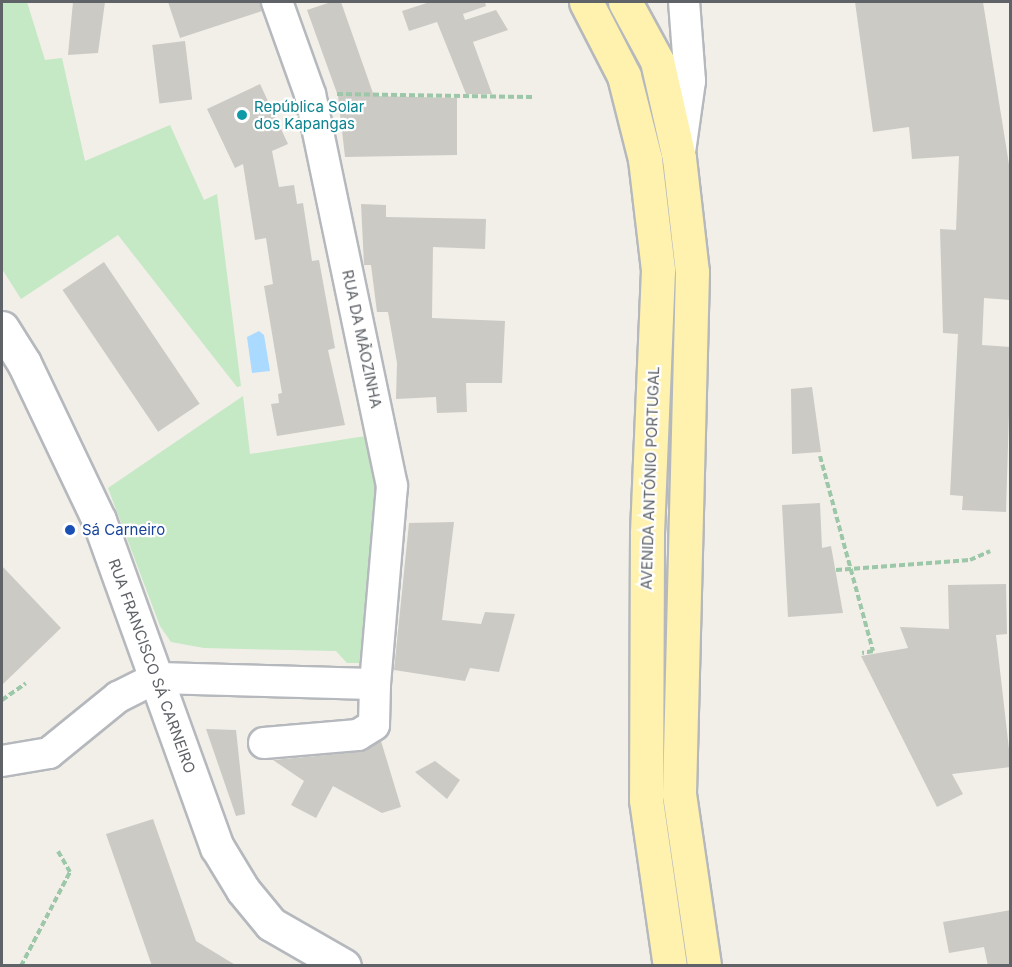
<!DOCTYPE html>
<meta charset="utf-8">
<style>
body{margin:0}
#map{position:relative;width:1012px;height:967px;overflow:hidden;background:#f1efe8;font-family:Inter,sans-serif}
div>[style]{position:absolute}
.green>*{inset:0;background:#c5e8c5}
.water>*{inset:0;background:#aadaff}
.building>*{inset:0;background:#cccac5;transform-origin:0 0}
.path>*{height:4px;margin-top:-2px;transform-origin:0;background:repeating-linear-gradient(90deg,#9cc7a9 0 6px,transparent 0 9px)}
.roads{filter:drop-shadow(2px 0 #b5b8bc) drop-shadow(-2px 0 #b5b8bc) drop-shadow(0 2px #b5b8bc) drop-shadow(0 -2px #b5b8bc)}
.street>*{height:30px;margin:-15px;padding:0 15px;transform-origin:15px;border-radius:15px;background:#fff}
.secondary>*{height:33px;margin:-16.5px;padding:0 16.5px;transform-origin:16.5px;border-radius:16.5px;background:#fff}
.primary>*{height:33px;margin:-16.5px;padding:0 16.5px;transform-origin:16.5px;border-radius:16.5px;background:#fff2af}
.dots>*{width:16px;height:16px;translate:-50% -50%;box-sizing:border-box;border:3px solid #fff;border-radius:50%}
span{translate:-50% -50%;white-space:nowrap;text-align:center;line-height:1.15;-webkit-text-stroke:4.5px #fff;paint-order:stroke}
.culture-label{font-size:15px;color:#0d838f}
.left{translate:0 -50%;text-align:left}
.street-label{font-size:15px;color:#5f6368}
.transit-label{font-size:15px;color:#164399}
.frame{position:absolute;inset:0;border:3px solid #5f6368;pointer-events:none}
</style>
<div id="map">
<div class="green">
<div style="clip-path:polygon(2px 2px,27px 2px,45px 60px,62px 58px,85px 161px,170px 125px,204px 200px,217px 194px,241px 386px,237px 387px,118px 235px,21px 299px,2px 269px)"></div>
<div style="clip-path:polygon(243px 396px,250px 454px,372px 435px,381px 487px,363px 663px,347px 663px,336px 651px,204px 648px,171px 642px,160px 626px,108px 488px)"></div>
</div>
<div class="water">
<div style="clip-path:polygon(259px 331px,264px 335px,270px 371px,252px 373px,247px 337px)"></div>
</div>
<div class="building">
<div style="clip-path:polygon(73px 2px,105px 2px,98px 53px,68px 55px)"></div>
<div style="clip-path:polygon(168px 2px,260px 2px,262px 11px,180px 38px)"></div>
<div style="clip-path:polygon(331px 2px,341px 2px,374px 96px,457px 98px,457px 155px,345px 157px,338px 96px,307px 10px)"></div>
<div style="clip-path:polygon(430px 2px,485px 2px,486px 6px,463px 14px,465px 20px,496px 10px,508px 30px,473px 42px,492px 94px,466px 94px,437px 22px,409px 31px,402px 11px)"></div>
<div style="clip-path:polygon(855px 2px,983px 2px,1011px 177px,1011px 300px,984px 298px,982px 345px,1011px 347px,1006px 512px,962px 510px,963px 496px,950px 495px,958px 334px,943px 333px,940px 229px,956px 230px,959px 156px,912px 159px,909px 127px,873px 132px)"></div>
<div style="left:185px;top:41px;width:59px;height:33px;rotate:83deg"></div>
<div style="clip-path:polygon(260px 84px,288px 144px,272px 151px,279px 187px,294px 185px,297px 204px,303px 203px,312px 261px,319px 260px,335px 348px,328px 350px,345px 425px,277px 436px,271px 404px,279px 403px,278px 394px,282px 393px,264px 286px,273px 284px,266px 238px,255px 240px,243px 164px,235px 168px,207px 109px)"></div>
<div style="clip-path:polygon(361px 204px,386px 205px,386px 217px,486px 219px,485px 249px,433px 247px,432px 318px,505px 321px,502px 383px,466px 383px,467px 412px,437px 413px,436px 397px,396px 399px,397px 363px,388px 312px,377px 312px,371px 265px,364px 265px)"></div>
<div style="left:104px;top:262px;width:171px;height:50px;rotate:56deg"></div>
<div style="clip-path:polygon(812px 387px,821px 452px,792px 454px,791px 389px)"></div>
<div style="clip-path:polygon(820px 503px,822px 548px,831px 546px,843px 613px,788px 617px,782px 505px)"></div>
<div style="clip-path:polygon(454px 522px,442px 620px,481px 624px,485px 612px,515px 614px,499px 672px,470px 668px,465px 681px,394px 670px,409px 523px)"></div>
<div style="clip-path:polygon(2px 566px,61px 628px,2px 685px)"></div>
<div style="clip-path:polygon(1006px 584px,1007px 634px,996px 635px,1011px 767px,952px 774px,963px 794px,937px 807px,861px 656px,908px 648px,900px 627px,949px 629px,948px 585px)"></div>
<div style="clip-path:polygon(206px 729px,236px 730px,245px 814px,236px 816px)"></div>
<div style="clip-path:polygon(381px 741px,401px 807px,382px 813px,333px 786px,316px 818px,291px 805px,304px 781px,273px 760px,359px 752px)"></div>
<div style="clip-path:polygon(435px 761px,460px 780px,447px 799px,415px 772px)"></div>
<div style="clip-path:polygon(153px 819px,196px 941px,237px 966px,152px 966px,106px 834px)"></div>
<div style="clip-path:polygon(1011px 910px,1011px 966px,988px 966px,984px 947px,949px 953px,943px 922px)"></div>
</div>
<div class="path">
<div style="left:337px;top:94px;width:198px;rotate:0.9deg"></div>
<div style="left:820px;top:456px;width:202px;rotate:74.8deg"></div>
<div style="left:873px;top:651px;width:11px;rotate:170deg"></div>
<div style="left:836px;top:570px;width:134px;rotate:-4.3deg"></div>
<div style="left:970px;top:560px;width:22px;rotate:-24deg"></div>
<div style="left:2px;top:700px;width:29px;rotate:-35deg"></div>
<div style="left:21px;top:966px;width:106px;rotate:-62.5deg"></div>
<div style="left:70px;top:872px;width:24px;rotate:-120deg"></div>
<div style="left:570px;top:966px;width:16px"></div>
</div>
<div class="roads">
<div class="street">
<div style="left:680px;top:152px;width:72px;rotate:-82deg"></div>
<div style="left:690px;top:81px;width:79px;rotate:-94.3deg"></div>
<div style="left:264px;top:743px;width:94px;rotate:-4.9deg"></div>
<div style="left:358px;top:735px;width:19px;rotate:-32deg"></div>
<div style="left:374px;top:725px;width:41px;rotate:-88.6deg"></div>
<div style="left:2px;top:761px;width:48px;rotate:-9.7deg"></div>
<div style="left:49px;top:753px;width:89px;rotate:-39.1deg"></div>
<div style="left:118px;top:697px;width:42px;rotate:-26.6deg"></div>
<div style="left:156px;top:678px;width:219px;rotate:1.6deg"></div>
<div style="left:375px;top:684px;width:199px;rotate:-85.1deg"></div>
<div style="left:392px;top:486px;width:400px;rotate:-101.8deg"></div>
<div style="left:310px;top:94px;width:98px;rotate:-109.7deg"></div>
</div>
<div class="secondary">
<div style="left:2px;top:328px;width:41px;rotate:57.8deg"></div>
<div style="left:24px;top:363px;width:174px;rotate:64.5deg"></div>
<div style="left:99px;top:520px;width:348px;rotate:70.2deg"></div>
<div style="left:217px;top:847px;width:50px;rotate:58.8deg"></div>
<div style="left:243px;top:890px;width:44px;rotate:50.5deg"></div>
<div style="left:271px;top:924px;width:84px;rotate:29.9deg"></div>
</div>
<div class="primary">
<div style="left:586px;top:2px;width:83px;rotate:62.8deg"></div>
<div style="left:624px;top:76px;width:86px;rotate:75.8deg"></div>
<div style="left:645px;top:159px;width:112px;rotate:83.3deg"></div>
<div style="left:658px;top:270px;width:263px;rotate:92.4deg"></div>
<div style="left:647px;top:533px;width:267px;rotate:90.2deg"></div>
<div style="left:646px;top:800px;width:168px;rotate:81.8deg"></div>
<div style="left:625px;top:2px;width:67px;rotate:61.5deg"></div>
<div style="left:657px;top:61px;width:99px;rotate:77.2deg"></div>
<div style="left:679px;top:158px;width:115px;rotate:83.5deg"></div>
<div style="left:692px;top:272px;width:522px;rotate:91.43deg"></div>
<div style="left:679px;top:794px;width:174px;rotate:81.7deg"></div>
</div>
</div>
<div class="dots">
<div style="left:242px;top:115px;background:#0f9aa8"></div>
<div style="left:70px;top:530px;background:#1a4fb4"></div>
</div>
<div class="culture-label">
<span class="left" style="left:254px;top:115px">República Solar<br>dos Kapangas</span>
</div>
<div class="street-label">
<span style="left:362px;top:339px;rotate:78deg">RUA DA MÃOZINHA</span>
<span style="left:650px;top:478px;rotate:-88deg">AVENIDA ANTÓNIO PORTUGAL</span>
<span style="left:152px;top:666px;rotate:70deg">RUA FRANCISCO SÁ CARNEIRO</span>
</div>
<div class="transit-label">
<span class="left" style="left:82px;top:530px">Sá Carneiro</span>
</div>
<div class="frame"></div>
</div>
